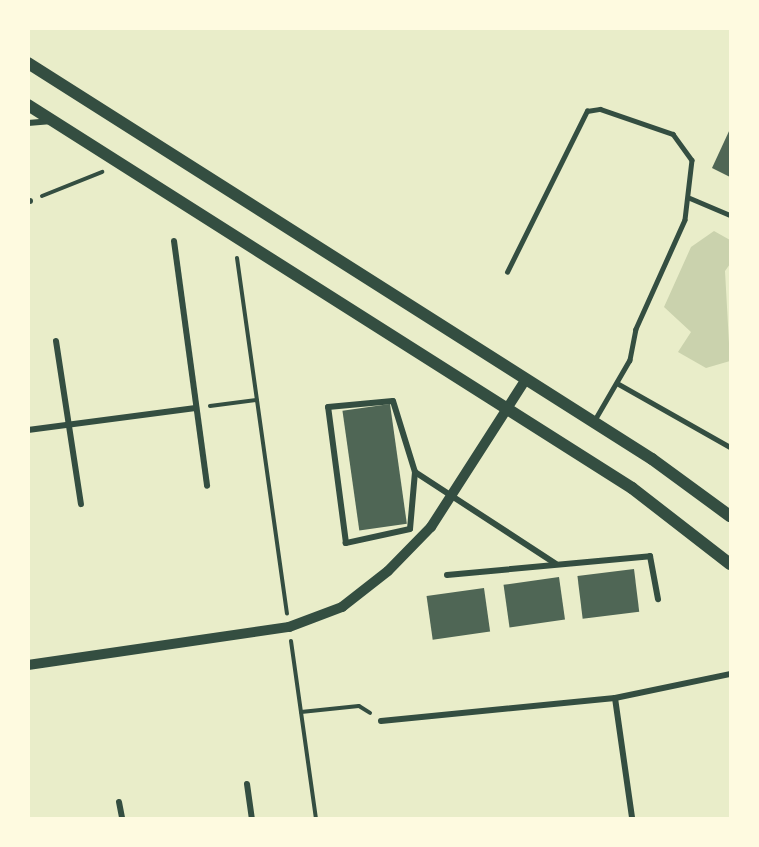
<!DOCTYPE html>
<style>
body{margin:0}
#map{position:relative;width:759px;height:847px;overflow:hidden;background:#e9edc9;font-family:Inter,sans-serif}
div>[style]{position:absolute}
.green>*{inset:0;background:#cad2ad}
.building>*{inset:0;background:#4f6655;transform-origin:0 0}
.path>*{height:4px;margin:-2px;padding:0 2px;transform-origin:2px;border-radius:2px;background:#344e41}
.service>*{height:4.5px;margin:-2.25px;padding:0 2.25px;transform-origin:2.25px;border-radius:2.25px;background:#344e41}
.minor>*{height:6px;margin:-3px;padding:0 3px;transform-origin:3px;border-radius:3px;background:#344e41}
.tertiary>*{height:10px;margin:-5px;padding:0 5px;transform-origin:5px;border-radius:5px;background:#344e41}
.secondary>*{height:12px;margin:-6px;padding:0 6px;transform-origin:6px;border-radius:6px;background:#344e41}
span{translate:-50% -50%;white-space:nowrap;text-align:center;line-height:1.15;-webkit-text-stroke:6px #fefae0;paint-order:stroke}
.frame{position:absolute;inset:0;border:30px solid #fefae0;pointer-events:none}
</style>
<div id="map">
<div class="green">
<div style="clip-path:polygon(714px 231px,730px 240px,730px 264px,725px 271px,730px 361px,706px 368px,678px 352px,691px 332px,664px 307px,691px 247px)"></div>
</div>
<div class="building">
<div style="clip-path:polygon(730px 129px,730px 177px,712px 168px)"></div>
<div style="left:390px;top:404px;width:121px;height:48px;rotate:82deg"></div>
<div style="left:634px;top:569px;width:43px;height:57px;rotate:83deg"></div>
<div style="left:559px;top:577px;width:43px;height:56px;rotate:82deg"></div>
<div style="left:484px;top:588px;width:44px;height:58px;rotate:82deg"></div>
</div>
<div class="path">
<div style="left:42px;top:196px;width:65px;rotate:-21.8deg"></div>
<div style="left:237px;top:258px;width:359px;rotate:82deg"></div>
<div style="left:210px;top:406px;width:47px;rotate:-7.3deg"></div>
<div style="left:291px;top:641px;width:179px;rotate:82deg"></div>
<div style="left:301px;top:712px;width:58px;rotate:-5.9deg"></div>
<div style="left:359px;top:706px;width:13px;rotate:32deg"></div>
</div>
<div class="service">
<div style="left:690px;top:198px;width:43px;rotate:23deg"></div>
<div style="left:507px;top:272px;width:180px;rotate:-63.6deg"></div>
<div style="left:587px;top:111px;width:13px;rotate:-9deg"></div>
<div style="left:600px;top:109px;width:77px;rotate:18.9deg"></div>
<div style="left:673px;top:134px;width:32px;rotate:54deg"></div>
<div style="left:692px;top:160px;width:60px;rotate:96.7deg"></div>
<div style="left:685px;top:220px;width:120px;rotate:114.2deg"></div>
<div style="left:636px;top:329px;width:32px;rotate:101deg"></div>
<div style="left:630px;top:360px;width:72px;rotate:120.1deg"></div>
<div style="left:617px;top:383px;width:130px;rotate:29.5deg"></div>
</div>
<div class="minor">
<div style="left:28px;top:123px;width:21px;rotate:-5deg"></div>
<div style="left:28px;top:201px;width:2px"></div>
<div style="left:174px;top:241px;width:247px;rotate:82.3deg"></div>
<div style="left:56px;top:341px;width:165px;rotate:81.3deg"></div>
<div style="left:393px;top:401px;width:74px;rotate:72.8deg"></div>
<div style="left:415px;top:472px;width:57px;rotate:95deg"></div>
<div style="left:410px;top:529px;width:66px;rotate:167.7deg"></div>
<div style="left:346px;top:543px;width:137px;rotate:-97.5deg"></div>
<div style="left:328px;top:407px;width:65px;rotate:-5.3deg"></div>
<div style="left:28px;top:430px;width:169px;rotate:-7.5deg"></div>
<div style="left:415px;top:472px;width:168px;rotate:33.1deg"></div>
<div style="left:447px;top:575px;width:204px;rotate:-5.3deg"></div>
<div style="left:650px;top:556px;width:44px;rotate:79.5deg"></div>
<div style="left:615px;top:698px;width:121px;rotate:81.9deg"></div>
<div style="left:381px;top:721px;width:235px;rotate:-5.6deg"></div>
<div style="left:615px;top:698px;width:117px;rotate:-11.8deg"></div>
<div style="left:247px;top:784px;width:34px;rotate:82deg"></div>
<div style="left:119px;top:802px;width:16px;rotate:79deg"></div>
</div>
<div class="tertiary">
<div style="left:28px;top:665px;width:264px;rotate:-8.3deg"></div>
<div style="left:289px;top:627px;width:57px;rotate:-20.7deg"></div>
<div style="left:342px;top:607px;width:58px;rotate:-38deg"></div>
<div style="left:388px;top:571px;width:62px;rotate:-45.7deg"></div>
<div style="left:431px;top:527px;width:176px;rotate:-57.3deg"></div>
</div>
<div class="secondary">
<div style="left:28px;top:63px;width:739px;rotate:32.4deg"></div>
<div style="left:652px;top:459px;width:97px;rotate:36.2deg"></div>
<div style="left:28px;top:105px;width:715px;rotate:32.38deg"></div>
<div style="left:632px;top:488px;width:124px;rotate:37.8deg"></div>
</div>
<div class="frame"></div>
</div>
